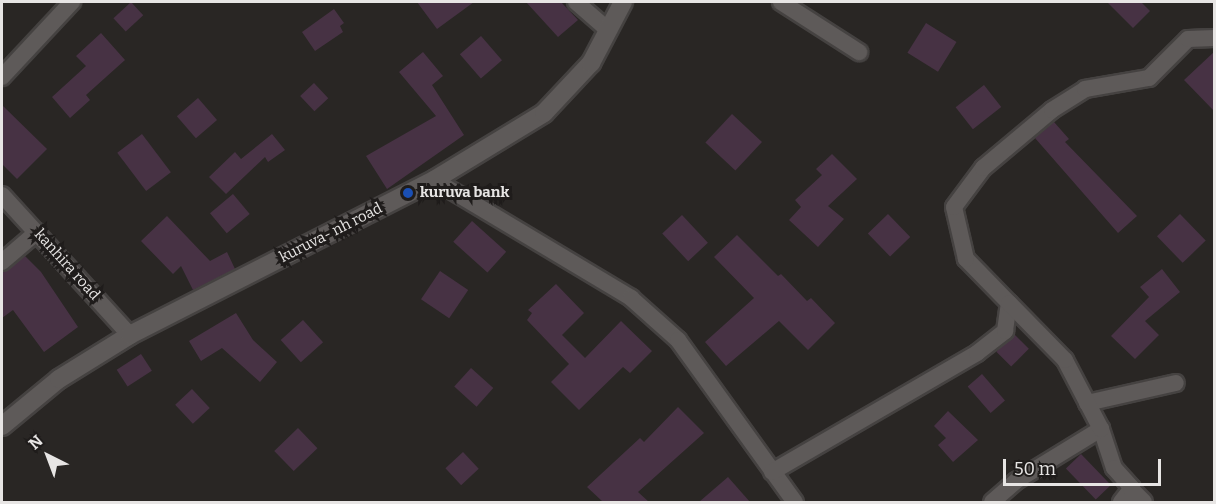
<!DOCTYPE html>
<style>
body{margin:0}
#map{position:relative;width:1216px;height:504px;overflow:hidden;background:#292624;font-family:Bitter,serif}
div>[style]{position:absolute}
.building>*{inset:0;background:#473244;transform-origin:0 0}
.roads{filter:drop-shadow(2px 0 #454241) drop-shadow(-2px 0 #454241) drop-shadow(0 2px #454241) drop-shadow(0 -2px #454241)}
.minor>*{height:16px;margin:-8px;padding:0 8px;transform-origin:8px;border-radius:8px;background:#5e5a59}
.secondary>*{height:18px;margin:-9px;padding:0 9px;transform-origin:9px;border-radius:9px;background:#5e5a59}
.dots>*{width:16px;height:16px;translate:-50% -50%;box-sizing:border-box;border:3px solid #1f1c1b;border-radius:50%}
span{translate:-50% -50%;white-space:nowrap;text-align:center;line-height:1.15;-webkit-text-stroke:6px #1f1c1b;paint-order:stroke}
.poi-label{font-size:15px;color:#e7e5e4;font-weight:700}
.left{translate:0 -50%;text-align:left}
.street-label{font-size:15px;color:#e7e5e4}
.frame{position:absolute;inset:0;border:3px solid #e7e5e4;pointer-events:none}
.north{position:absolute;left:18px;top:426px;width:60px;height:60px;-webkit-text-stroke:4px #1f1c1b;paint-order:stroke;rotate:318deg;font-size:16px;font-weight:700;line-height:24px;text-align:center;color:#e7e5e4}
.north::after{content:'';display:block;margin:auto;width:21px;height:27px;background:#e7e5e4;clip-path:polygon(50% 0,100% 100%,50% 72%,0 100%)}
.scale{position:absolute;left:1003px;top:459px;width:158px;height:27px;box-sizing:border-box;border:3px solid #e7e5e4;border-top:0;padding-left:8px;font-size:18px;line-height:21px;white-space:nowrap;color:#e7e5e4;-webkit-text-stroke:4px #1f1c1b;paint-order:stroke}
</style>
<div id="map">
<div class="building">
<div style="left:131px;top:2px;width:18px;height:24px;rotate:47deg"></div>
<div style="clip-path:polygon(417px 2px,474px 2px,437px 29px)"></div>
<div style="clip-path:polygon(526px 2px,561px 2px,578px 20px,558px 37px)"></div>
<div style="clip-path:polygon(1107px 2px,1141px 2px,1150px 11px,1133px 28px)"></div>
<div style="clip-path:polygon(334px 9px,344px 23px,340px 26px,343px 32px,315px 51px,302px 32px)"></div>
<div style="left:926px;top:23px;width:36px;height:35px;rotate:32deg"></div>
<div style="clip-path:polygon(101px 33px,125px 60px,86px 95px,90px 100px,70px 118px,52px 97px,86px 66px,76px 56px)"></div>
<div style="left:481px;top:36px;width:32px;height:28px;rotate:49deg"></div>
<div style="clip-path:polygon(1215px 51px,1215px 112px,1184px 80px)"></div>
<div style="clip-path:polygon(423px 52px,443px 76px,432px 85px,464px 135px,387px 189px,366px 156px,436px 116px,399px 72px)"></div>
<div style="left:314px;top:83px;width:21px;height:19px;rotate:47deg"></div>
<div style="left:984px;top:85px;width:28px;height:36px;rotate:52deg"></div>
<div style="left:198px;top:98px;width:29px;height:28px;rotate:49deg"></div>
<div style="clip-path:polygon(2px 105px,47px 149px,17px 179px,2px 164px)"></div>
<div style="left:732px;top:114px;width:41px;height:39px;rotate:43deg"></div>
<div style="clip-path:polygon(1054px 122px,1069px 139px,1065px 142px,1137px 216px,1118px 233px,1035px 138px)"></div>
<div style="left:142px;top:134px;width:48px;height:31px;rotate:53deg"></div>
<div style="clip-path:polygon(272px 134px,285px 150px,268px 162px,265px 157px,226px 194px,209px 177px,235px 152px,241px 159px)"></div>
<div style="clip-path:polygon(832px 154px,857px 179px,828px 206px,844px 219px,818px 247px,789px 220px,801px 207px,795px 200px,822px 175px,816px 169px)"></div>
<div style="left:233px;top:194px;width:26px;height:30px;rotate:50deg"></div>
<div style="left:888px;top:214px;width:32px;height:28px;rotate:46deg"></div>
<div style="left:1180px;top:214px;width:37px;height:32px;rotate:46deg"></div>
<div style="left:682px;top:215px;width:38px;height:27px;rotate:47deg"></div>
<div style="clip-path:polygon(167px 216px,210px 261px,227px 252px,235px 269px,193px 290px,181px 266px,173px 274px,141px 241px)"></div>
<div style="left:472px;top:221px;width:46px;height:28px;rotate:42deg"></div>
<div style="clip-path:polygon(737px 235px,778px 276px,781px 274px,807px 301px,811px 298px,835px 323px,808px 350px,779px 321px,726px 366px,705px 342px,754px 298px,714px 257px)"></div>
<div style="clip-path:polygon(25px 256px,41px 272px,78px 327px,44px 352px,13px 310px,2px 318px,2px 273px)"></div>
<div style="clip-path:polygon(1162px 269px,1180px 292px,1145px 321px,1159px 335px,1135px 359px,1111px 336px,1149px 297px,1140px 287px)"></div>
<div style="left:440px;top:271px;width:34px;height:34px;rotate:34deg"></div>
<div style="clip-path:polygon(556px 284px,584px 313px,562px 335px,585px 358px,621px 321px,652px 351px,630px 373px,623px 367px,579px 410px,551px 382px,569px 364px,527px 320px,532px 313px,528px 310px)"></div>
<div style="clip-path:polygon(236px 313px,253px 340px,277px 362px,260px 382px,222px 348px,201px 361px,189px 341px)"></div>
<div style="left:303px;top:320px;width:30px;height:30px;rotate:48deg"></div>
<div style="left:1014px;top:334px;width:21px;height:25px;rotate:45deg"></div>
<div style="left:141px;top:354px;width:20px;height:29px;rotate:57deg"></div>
<div style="left:471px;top:368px;width:30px;height:25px;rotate:42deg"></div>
<div style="left:982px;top:374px;width:35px;height:19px;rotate:49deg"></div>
<div style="left:192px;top:389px;width:26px;height:23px;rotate:47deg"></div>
<div style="clip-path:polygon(678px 407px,704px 433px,638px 492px,649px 502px,603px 502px,587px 487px,640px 438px,644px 442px)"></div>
<div style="clip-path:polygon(948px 411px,978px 440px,953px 462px,938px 445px,946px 438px,934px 426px)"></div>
<div style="left:298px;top:428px;width:28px;height:33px;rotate:46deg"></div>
<div style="left:463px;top:452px;width:23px;height:24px;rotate:47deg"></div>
<div style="left:1081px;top:454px;width:43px;height:21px;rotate:46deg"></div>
<div style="clip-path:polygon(728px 477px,750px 502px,699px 502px)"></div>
</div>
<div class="roads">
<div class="minor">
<div style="left:576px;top:2px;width:43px;rotate:41.2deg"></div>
<div style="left:781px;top:2px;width:93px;rotate:32.7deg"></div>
<div style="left:2px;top:77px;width:103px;rotate:-47deg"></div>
<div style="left:434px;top:180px;width:230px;rotate:30.9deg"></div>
<div style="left:631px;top:298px;width:63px;rotate:41.8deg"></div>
<div style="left:678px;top:340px;width:200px;rotate:54.2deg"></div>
<div style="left:2px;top:195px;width:190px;rotate:47.6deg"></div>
<div style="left:2px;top:262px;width:46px;rotate:-40.6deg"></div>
<div style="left:1087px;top:403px;width:91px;rotate:-12.7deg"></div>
<div style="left:1101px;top:429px;width:41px;rotate:71.6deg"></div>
<div style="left:1114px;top:468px;width:27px;rotate:48deg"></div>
<div style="left:1132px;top:488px;width:18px;rotate:128deg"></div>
<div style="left:772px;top:472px;width:237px;rotate:-30.1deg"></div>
<div style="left:977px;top:353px;width:36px;rotate:-38deg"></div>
<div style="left:1005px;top:331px;width:28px;rotate:-82deg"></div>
<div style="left:1009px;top:303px;width:62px;rotate:-134.3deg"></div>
<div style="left:966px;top:259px;width:53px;rotate:-103deg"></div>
<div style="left:954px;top:207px;width:49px;rotate:-53.4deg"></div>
<div style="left:983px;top:168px;width:90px;rotate:-40deg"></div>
<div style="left:1052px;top:110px;width:39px;rotate:-32deg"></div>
<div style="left:1085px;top:89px;width:65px;rotate:-9.8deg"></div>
<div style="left:1149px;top:78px;width:55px;rotate:-45deg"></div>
<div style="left:1188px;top:39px;width:26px;rotate:-2deg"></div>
<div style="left:1131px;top:489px;width:18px;rotate:45deg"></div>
<div style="left:992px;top:502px;width:32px;rotate:-41deg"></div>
<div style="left:1016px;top:481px;width:100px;rotate:-31.5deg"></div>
<div style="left:1101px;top:429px;width:78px;rotate:-117.6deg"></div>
<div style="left:1065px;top:360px;width:80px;rotate:-134.5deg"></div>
</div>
<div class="secondary">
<div style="left:2px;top:426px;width:74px;rotate:-39.5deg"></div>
<div style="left:59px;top:379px;width:84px;rotate:-31.8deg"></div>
<div style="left:130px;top:335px;width:341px;rotate:-27deg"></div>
<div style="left:434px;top:180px;width:129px;rotate:-31.3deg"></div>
<div style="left:544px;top:113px;width:69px;rotate:-46.8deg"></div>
<div style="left:591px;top:63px;width:69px;rotate:-62.3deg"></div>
</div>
</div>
<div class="dots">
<div style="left:408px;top:193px;background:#1a4fb4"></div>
</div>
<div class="poi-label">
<span class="left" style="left:420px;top:193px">kuruva bank</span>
</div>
<div class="street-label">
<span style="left:331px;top:233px;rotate:-27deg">kuruva- nh road</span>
<span style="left:67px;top:265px;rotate:48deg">kanhira road</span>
</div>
<div class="frame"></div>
<div class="north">N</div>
<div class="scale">50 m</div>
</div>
